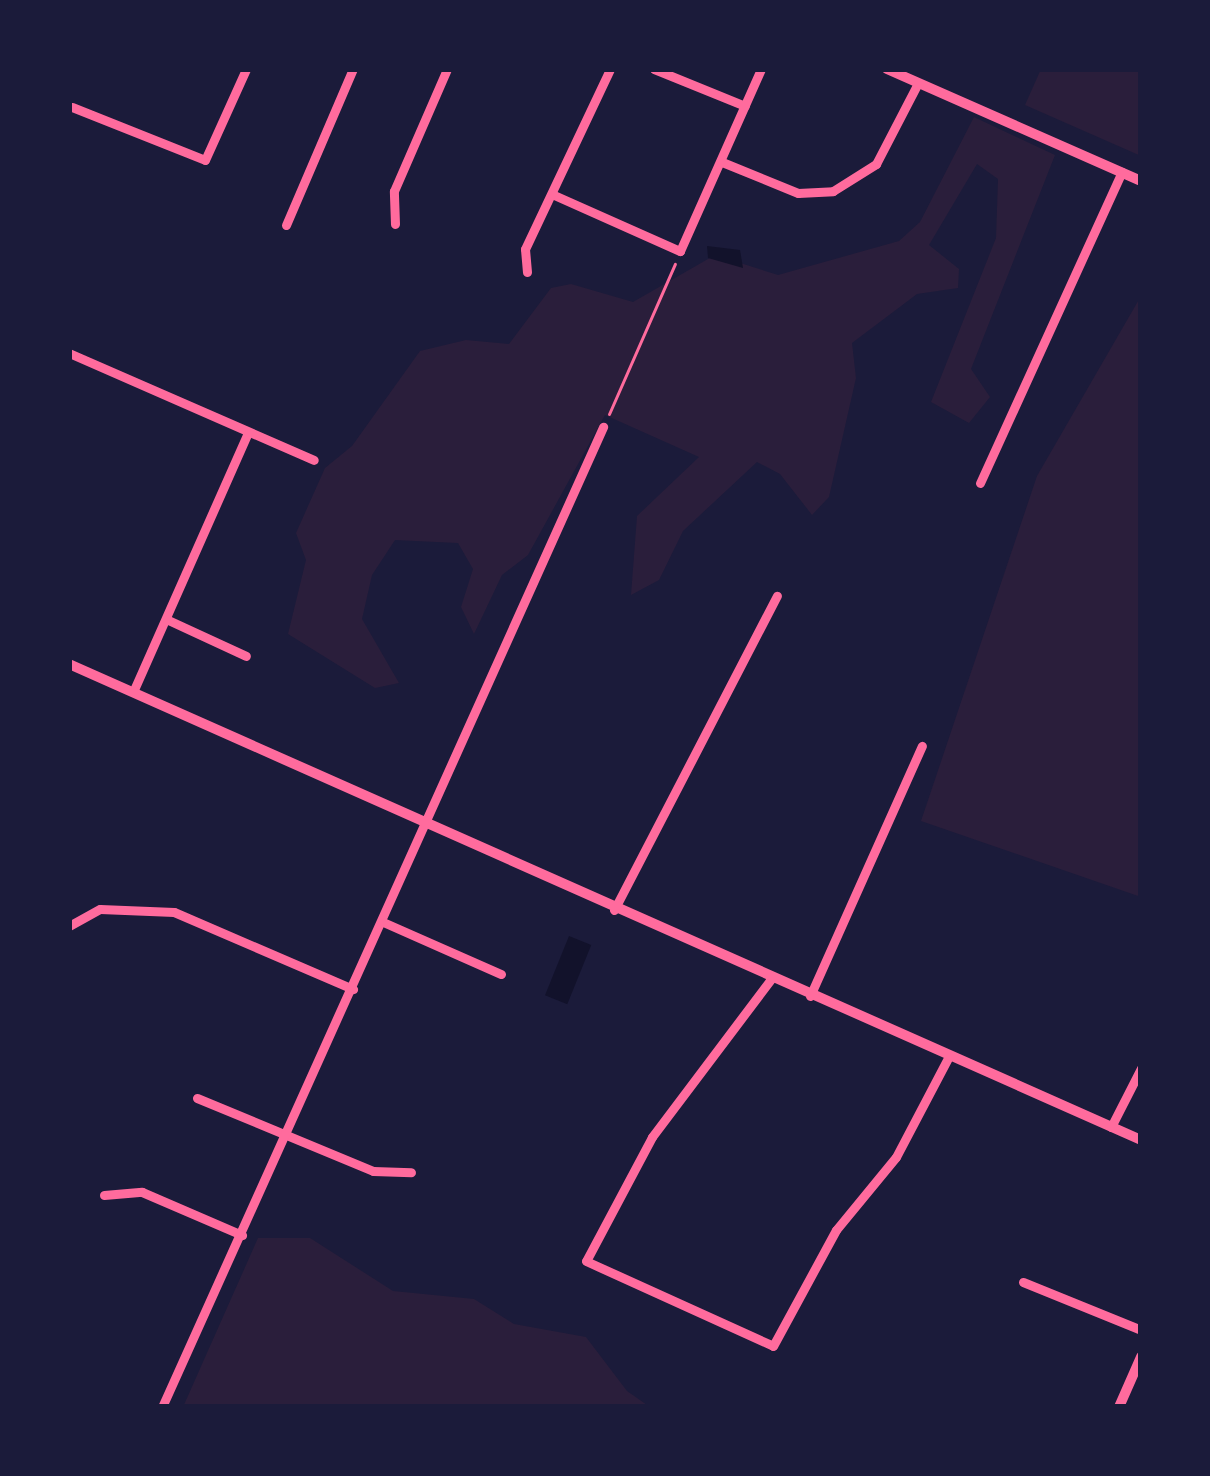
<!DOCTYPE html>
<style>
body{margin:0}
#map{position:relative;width:1210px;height:1476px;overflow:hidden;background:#1b1b3a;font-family:Spectral,serif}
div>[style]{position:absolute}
.green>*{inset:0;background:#2a1e3b}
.water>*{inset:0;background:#12122b;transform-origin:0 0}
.path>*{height:3px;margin:-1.5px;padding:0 1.5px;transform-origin:1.5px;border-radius:1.5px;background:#ff6b9d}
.minor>*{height:9px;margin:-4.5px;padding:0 4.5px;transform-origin:4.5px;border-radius:4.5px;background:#ff6b9d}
.tertiary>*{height:10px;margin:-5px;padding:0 5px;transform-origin:5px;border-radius:5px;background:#ff6b9d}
span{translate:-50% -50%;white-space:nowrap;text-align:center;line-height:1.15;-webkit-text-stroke:12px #1b1b3a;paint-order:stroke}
.frame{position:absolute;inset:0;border:72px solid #1b1b3a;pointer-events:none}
</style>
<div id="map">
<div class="green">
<div style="clip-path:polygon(1041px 69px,1141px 69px,1141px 156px,1025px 105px)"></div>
<div style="clip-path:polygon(974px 117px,1055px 155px,971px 369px,990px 397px,969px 423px,931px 402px,996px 238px,998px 179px,977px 164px,929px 245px,959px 269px,958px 288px,917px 294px,852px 343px,856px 378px,829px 497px,812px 515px,780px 474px,757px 462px,683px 531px,659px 580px,631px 595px,637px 516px,699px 457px,605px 415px,528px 555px,502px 575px,474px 634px,461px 607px,473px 569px,458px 543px,395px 540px,372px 575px,362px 619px,399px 683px,375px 688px,288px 634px,306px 560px,296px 533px,325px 468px,352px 446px,420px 351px,466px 340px,509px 344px,551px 288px,571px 284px,633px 302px,715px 255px,778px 275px,899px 241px,920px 222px)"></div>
<div style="clip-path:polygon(1141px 296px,1141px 897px,921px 821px,1037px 476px)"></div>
<div style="clip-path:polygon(258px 1238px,310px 1238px,393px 1291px,474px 1299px,514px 1324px,586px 1337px,627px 1391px,650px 1407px,183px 1407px)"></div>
</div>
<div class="water">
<div style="clip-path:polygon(707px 246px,740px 250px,743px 268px,708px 258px)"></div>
<div style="left:569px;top:936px;width:24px;height:64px;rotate:22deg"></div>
</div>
<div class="path">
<div style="left:609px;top:414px;width:164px;rotate:-66.3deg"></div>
</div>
<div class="minor">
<div style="left:654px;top:69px;width:98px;rotate:22.1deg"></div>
<div style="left:72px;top:107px;width:143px;rotate:21.7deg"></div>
<div style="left:205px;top:160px;width:100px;rotate:-65.7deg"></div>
<div style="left:722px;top:162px;width:82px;rotate:22.2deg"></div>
<div style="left:798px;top:193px;width:35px;rotate:-3deg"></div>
<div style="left:833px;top:191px;width:51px;rotate:-32.1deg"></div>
<div style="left:876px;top:164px;width:91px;rotate:-62.6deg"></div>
<div style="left:554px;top:195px;width:138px;rotate:24deg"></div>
<div style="left:680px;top:251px;width:199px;rotate:-66deg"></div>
<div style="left:395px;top:224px;width:33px;rotate:-92deg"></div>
<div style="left:394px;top:191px;width:133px;rotate:-66.5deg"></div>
<div style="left:286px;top:225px;width:170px;rotate:-66.8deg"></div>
<div style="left:527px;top:272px;width:23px;rotate:-95deg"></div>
<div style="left:525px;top:249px;width:199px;rotate:-64.7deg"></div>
<div style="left:69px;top:353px;width:267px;rotate:23.6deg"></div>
<div style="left:980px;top:483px;width:342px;rotate:-65.5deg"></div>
<div style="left:166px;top:619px;width:88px;rotate:24.8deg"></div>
<div style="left:133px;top:692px;width:283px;rotate:-66.1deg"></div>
<div style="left:614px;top:910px;width:354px;rotate:-62.6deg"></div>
<div style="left:383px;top:922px;width:129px;rotate:23.8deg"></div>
<div style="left:69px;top:926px;width:35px;rotate:-29deg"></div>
<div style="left:100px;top:909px;width:74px;rotate:2.3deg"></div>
<div style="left:174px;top:912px;width:195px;rotate:23.3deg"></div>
<div style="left:771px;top:979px;width:198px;rotate:127deg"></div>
<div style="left:652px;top:1137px;width:140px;rotate:118deg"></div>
<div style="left:586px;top:1261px;width:205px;rotate:24.4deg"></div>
<div style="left:773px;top:1346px;width:132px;rotate:-61.5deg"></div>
<div style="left:836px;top:1230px;width:94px;rotate:-50.6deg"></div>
<div style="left:896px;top:1157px;width:112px;rotate:-62.3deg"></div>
<div style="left:810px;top:996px;width:274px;rotate:-65.9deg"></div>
<div style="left:197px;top:1098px;width:191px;rotate:22.5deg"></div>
<div style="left:373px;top:1171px;width:38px;rotate:2deg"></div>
<div style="left:1111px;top:1127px;width:66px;rotate:-63deg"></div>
<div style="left:104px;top:1195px;width:38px;rotate:-5deg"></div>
<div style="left:142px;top:1192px;width:109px;rotate:23.3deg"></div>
<div style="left:1023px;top:1282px;width:127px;rotate:22.1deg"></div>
<div style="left:162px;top:1407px;width:1075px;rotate:-65.77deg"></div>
</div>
<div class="tertiary">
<div style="left:887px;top:69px;width:278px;rotate:23.8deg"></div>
<div style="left:69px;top:664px;width:1173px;rotate:23.94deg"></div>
<div style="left:1119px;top:1407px;width:55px;rotate:-66.3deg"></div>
</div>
<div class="frame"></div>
</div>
